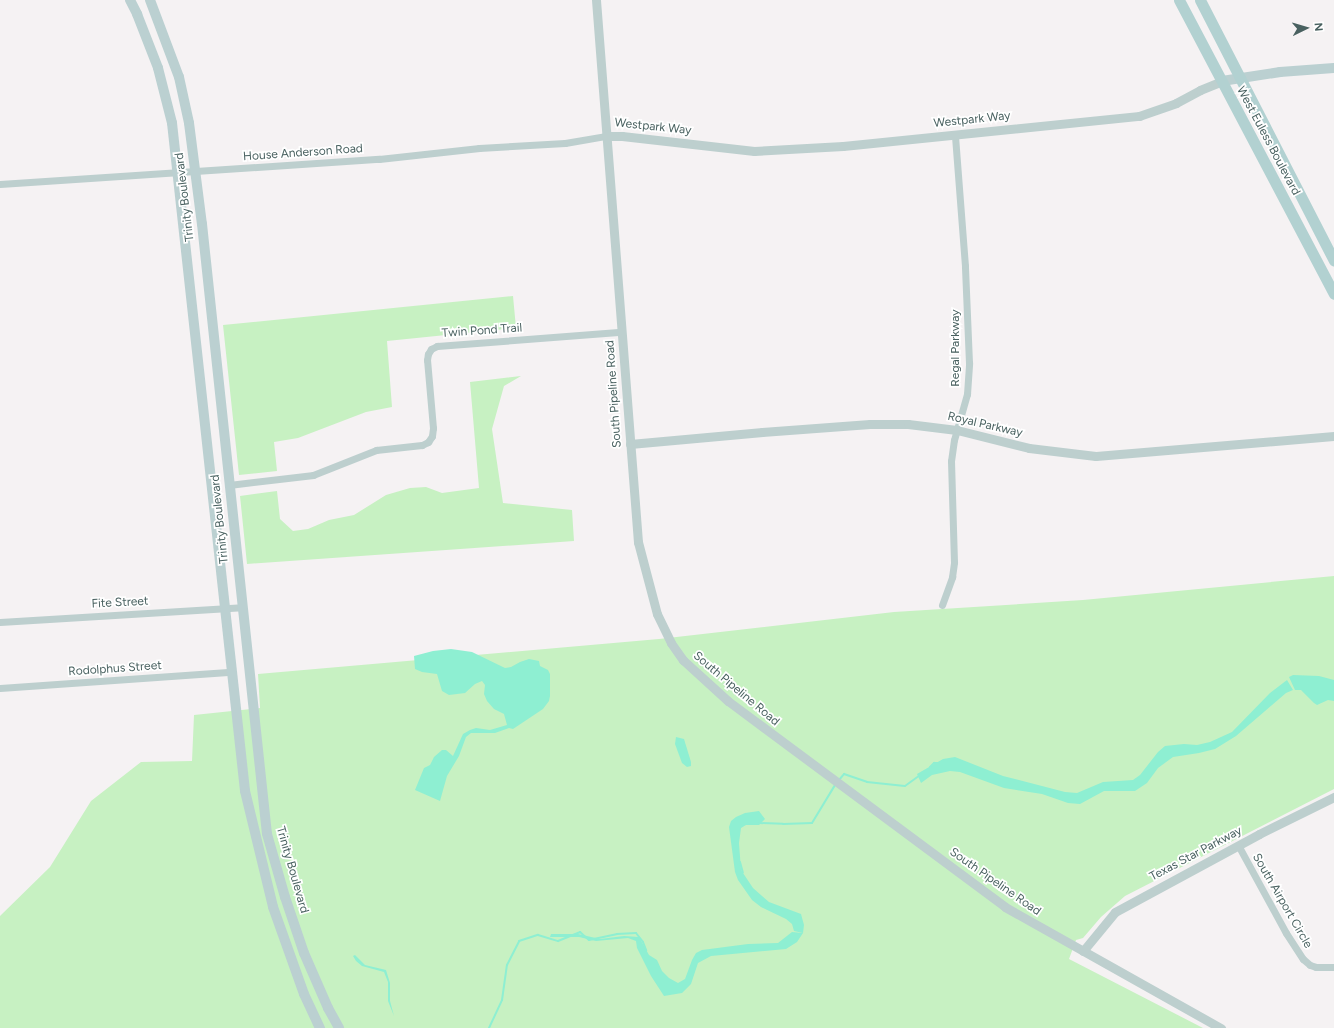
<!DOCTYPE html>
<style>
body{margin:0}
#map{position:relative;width:1334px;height:1028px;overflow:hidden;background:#f5f2f3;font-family:Figtree,sans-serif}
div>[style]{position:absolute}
.green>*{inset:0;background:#c7f1c2}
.water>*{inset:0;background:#8eefd2}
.stream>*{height:2px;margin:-1px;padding:0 1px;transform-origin:1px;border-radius:1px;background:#8eefd2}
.minor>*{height:7px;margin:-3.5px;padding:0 3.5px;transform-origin:3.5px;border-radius:3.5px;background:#bdcfce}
.tertiary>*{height:9px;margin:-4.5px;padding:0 4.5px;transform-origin:4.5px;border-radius:4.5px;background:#bdcfce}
.secondary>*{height:10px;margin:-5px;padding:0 5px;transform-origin:5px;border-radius:5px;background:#bbd0d1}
.primary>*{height:11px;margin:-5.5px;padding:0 5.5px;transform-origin:5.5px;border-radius:5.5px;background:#b2d1d1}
span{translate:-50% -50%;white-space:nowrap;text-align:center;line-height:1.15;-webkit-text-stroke:3.5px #fff;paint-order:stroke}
.street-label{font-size:12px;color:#496160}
.north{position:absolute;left:1286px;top:8px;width:40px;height:40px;-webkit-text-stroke:3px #fff;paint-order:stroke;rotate:85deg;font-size:11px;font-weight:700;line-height:16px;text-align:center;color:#496160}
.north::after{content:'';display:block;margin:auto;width:14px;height:18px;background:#496160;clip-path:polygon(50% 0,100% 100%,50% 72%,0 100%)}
</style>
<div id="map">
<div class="green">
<div style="clip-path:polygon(513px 296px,516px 328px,387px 341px,392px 407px,366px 412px,298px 438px,274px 442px,277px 471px,239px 475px,223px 325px)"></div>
<div style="clip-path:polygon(521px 376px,504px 386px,492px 429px,503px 503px,572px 510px,574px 541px,247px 564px,240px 496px,277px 491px,280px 519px,293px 531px,308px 529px,329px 520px,354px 515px,386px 495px,410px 488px,426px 487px,442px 493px,479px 488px,470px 382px)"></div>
<div style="clip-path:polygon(1334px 576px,1334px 789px,1125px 896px,1101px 917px,1083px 938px,1076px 940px,1069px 959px,1203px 1028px,0 1028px,0 916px,50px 867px,91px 801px,141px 762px,192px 761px,194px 715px,260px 708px,258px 674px,659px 639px,894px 612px,1083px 600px)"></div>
</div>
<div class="water">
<div style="clip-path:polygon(451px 649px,472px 652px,505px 668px,511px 667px,520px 662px,529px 659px,539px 661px,540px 666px,548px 670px,550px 674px,550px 696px,549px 701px,543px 709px,513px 729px,509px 728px,495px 733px,471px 733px,466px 737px,459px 756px,447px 776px,440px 801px,415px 790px,424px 768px,430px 765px,434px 757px,442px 750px,446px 750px,453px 756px,463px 734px,470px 730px,476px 728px,490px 730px,507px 725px,504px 714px,494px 709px,487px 701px,484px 694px,485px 685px,482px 681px,475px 684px,465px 693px,449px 695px,442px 691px,437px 674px,422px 672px,415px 669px,414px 656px,433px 651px)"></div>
<div style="clip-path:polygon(1293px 675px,1319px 676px,1334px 680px,1334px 701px,1328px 700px,1317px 705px,1314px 703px,1301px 690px,1295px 690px,1289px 677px)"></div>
<div style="clip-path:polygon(1287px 680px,1293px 690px,1286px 693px,1236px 736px,1215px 749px,1199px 753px,1173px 757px,1158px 768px,1147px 783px,1135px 791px,1104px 791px,1080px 804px,1068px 803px,1042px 794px,1004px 788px,960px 772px,950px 771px,932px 775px,921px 783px,917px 774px,943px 759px,955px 757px,1003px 776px,1065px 792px,1077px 793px,1103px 782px,1133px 780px,1140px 775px,1158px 752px,1165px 746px,1184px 744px,1197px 745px,1210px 742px,1232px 732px,1270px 693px)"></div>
<div style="clip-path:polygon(676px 737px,684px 739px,691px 762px,691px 766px,687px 767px,682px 763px,675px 744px)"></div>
<div style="clip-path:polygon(759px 811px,765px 819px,759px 825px,746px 825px,741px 828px,739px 843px,741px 870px,753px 888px,769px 902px,801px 914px,804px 925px,803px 933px,794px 931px,792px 924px,786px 919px,761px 907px,752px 900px,738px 880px,735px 872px,729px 827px,731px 821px,736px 817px,745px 813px)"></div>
<div style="clip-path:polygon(792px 932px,803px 933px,797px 942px,786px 949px,711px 956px,698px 963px,691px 984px,682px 993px,664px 996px,651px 976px,637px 948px,636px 941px,628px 938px,596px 941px,579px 937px,550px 937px,551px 934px,578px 934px,600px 939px,624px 936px,639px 937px,649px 955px,657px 960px,662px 971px,669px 978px,678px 983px,685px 979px,692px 960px,696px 953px,702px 950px,748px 944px,778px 943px)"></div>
<div style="clip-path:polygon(355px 955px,365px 965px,386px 970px,390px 983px,390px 1001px,394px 1016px,388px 1001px,388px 982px,384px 972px,362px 966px,356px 961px,353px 956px)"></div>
</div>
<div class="stream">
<div style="left:930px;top:767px;width:6px;rotate:-45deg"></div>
<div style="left:934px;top:763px;width:4px"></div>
<div style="left:839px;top:780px;width:8px;rotate:-50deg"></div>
<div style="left:844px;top:774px;width:24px;rotate:19deg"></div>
<div style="left:867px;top:782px;width:38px;rotate:6deg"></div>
<div style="left:905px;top:786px;width:17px;rotate:-36deg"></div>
<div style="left:759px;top:823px;width:24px;rotate:2deg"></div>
<div style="left:783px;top:824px;width:29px;rotate:-2deg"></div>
<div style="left:812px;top:823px;width:44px;rotate:-58.8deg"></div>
<div style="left:740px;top:862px;width:11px;rotate:75deg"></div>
<div style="left:489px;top:1028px;width:31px;rotate:-65deg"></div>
<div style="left:502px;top:1000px;width:35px;rotate:-82deg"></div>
<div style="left:507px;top:965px;width:27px;rotate:-63deg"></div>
<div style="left:519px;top:941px;width:20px;rotate:-18deg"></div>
<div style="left:538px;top:935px;width:21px;rotate:17deg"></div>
<div style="left:558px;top:941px;width:24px;rotate:-22deg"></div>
<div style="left:580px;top:932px;width:12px;rotate:42deg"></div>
<div style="left:589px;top:940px;width:29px;rotate:-12deg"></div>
<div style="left:617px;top:934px;width:19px;rotate:-3deg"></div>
<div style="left:636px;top:933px;width:11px;rotate:52deg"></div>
<div style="left:643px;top:942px;width:9px;rotate:69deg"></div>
</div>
<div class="minor">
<div style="left:0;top:184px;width:380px;rotate:-3.8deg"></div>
<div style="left:379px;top:159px;width:101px;rotate:-6.3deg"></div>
<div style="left:479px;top:148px;width:86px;rotate:-3.3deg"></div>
<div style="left:565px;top:143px;width:42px;rotate:-9.7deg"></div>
<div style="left:229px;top:485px;width:85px;rotate:-6.8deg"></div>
<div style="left:313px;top:475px;width:68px;rotate:-21.6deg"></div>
<div style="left:376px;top:450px;width:46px;rotate:-6.2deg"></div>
<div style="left:422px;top:445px;width:7px;rotate:-27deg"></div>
<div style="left:428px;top:442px;width:7px;rotate:-56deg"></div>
<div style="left:432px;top:436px;width:8px;rotate:-83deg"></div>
<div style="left:433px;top:428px;width:68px;rotate:-95deg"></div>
<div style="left:427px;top:360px;width:6px;rotate:-81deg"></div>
<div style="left:428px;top:354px;width:6px;rotate:-59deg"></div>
<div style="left:431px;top:349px;width:7px;rotate:-27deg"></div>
<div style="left:437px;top:346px;width:185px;rotate:-4.4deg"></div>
<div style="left:942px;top:605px;width:30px;rotate:-70deg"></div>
<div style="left:952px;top:577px;width:15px;rotate:-82deg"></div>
<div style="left:954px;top:562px;width:101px;rotate:-91.7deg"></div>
<div style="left:951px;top:461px;width:21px;rotate:-82deg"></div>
<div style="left:954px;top:440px;width:48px;rotate:-74.2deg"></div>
<div style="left:967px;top:394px;width:31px;rotate:-86deg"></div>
<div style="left:969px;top:363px;width:97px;rotate:-92.4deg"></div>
<div style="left:965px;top:266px;width:131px;rotate:-94.4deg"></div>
<div style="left:0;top:622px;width:242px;rotate:-3.5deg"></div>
<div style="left:0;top:688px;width:232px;rotate:-4deg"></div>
<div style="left:1238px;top:845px;width:100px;rotate:61.4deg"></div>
<div style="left:1286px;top:933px;width:31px;rotate:57deg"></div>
<div style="left:1303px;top:959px;width:9px;rotate:41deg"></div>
<div style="left:1310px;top:965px;width:6px;rotate:18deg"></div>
<div style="left:1316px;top:967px;width:18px"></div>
</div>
<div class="tertiary">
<div style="left:596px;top:0;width:544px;rotate:85.57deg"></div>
<div style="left:638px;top:542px;width:74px;rotate:75.2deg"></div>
<div style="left:657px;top:614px;width:32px;rotate:64deg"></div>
<div style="left:671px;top:643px;width:21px;rotate:55deg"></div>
<div style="left:683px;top:660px;width:61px;rotate:42.3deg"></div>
<div style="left:728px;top:701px;width:345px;rotate:36.6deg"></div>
<div style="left:1005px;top:907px;width:248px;rotate:29.3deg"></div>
<div style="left:606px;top:136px;width:16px"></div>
<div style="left:622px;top:136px;width:133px;rotate:6.5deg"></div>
<div style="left:754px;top:151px;width:89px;rotate:-3.2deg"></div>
<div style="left:843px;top:146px;width:298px;rotate:-5.8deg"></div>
<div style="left:1139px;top:116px;width:39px;rotate:-19deg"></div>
<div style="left:1176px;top:103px;width:27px;rotate:-28deg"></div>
<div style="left:1200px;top:90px;width:24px;rotate:-22deg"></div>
<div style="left:630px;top:444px;width:133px;rotate:-5.2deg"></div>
<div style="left:762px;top:432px;width:108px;rotate:-4.2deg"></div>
<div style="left:870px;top:424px;width:38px"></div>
<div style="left:908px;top:424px;width:49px;rotate:7deg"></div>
<div style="left:957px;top:430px;width:74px;rotate:14deg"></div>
<div style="left:1029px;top:448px;width:67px;rotate:6.8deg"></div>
<div style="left:1096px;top:456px;width:239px;rotate:-4.8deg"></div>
<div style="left:1083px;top:951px;width:50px;rotate:-50.6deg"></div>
<div style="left:1115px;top:912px;width:164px;rotate:-28.4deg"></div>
<div style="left:1259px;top:834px;width:84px;rotate:-26.3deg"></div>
</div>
<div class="secondary">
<div style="left:130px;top:0;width:16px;rotate:63deg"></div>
<div style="left:137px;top:14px;width:58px;rotate:68.7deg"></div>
<div style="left:158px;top:68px;width:57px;rotate:75.7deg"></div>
<div style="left:172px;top:123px;width:672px;rotate:83.76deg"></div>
<div style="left:245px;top:791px;width:119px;rotate:76.4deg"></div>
<div style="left:273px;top:907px;width:92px;rotate:70.4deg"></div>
<div style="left:304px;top:994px;width:38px;rotate:65deg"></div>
<div style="left:150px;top:0;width:82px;rotate:69.4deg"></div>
<div style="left:179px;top:77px;width:47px;rotate:77.7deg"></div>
<div style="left:189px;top:123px;width:102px;rotate:82.7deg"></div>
<div style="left:202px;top:224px;width:613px;rotate:83.92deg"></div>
<div style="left:267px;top:834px;width:66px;rotate:74.1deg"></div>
<div style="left:285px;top:897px;width:59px;rotate:71.3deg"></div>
<div style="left:304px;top:953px;width:60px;rotate:66.4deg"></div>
<div style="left:328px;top:1008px;width:23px;rotate:61deg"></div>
<div style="left:1222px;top:81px;width:59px;rotate:-8.8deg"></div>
<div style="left:1280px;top:72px;width:54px;rotate:-4.2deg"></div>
</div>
<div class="primary">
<div style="left:1179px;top:0;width:332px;rotate:62.2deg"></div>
<div style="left:1200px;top:0;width:293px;rotate:62.8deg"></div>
</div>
<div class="street-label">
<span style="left:972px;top:120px;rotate:-6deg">Westpark Way</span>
<span style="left:653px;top:127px;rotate:6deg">Westpark Way</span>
<span style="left:1268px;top:141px;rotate:62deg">West Euless Boulevard</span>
<span style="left:303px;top:153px;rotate:-4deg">House Anderson Road</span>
<span style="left:185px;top:197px;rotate:-97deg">Trinity Boulevard</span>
<span style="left:482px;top:331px;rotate:-4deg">Twin Pond Trail</span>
<span style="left:956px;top:348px;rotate:-90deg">Regal Parkway</span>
<span style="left:614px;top:394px;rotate:-94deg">South Pipeline Road</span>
<span style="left:985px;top:425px;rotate:13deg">Royal Parkway</span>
<span style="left:220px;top:519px;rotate:-96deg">Trinity Boulevard</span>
<span style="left:120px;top:603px;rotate:-3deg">Fite Street</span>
<span style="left:115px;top:669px;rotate:-4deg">Rodolphus Street</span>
<span style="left:736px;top:689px;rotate:40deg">South Pipeline Road</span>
<span style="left:1196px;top:854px;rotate:-28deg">Texas Star Parkway</span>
<span style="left:292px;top:870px;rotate:74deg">Trinity Boulevard</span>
<span style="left:995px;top:882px;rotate:35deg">South Pipeline Road</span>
<span style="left:1282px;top:901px;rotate:60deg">South Airport Circle</span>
</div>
<div class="north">N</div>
</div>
